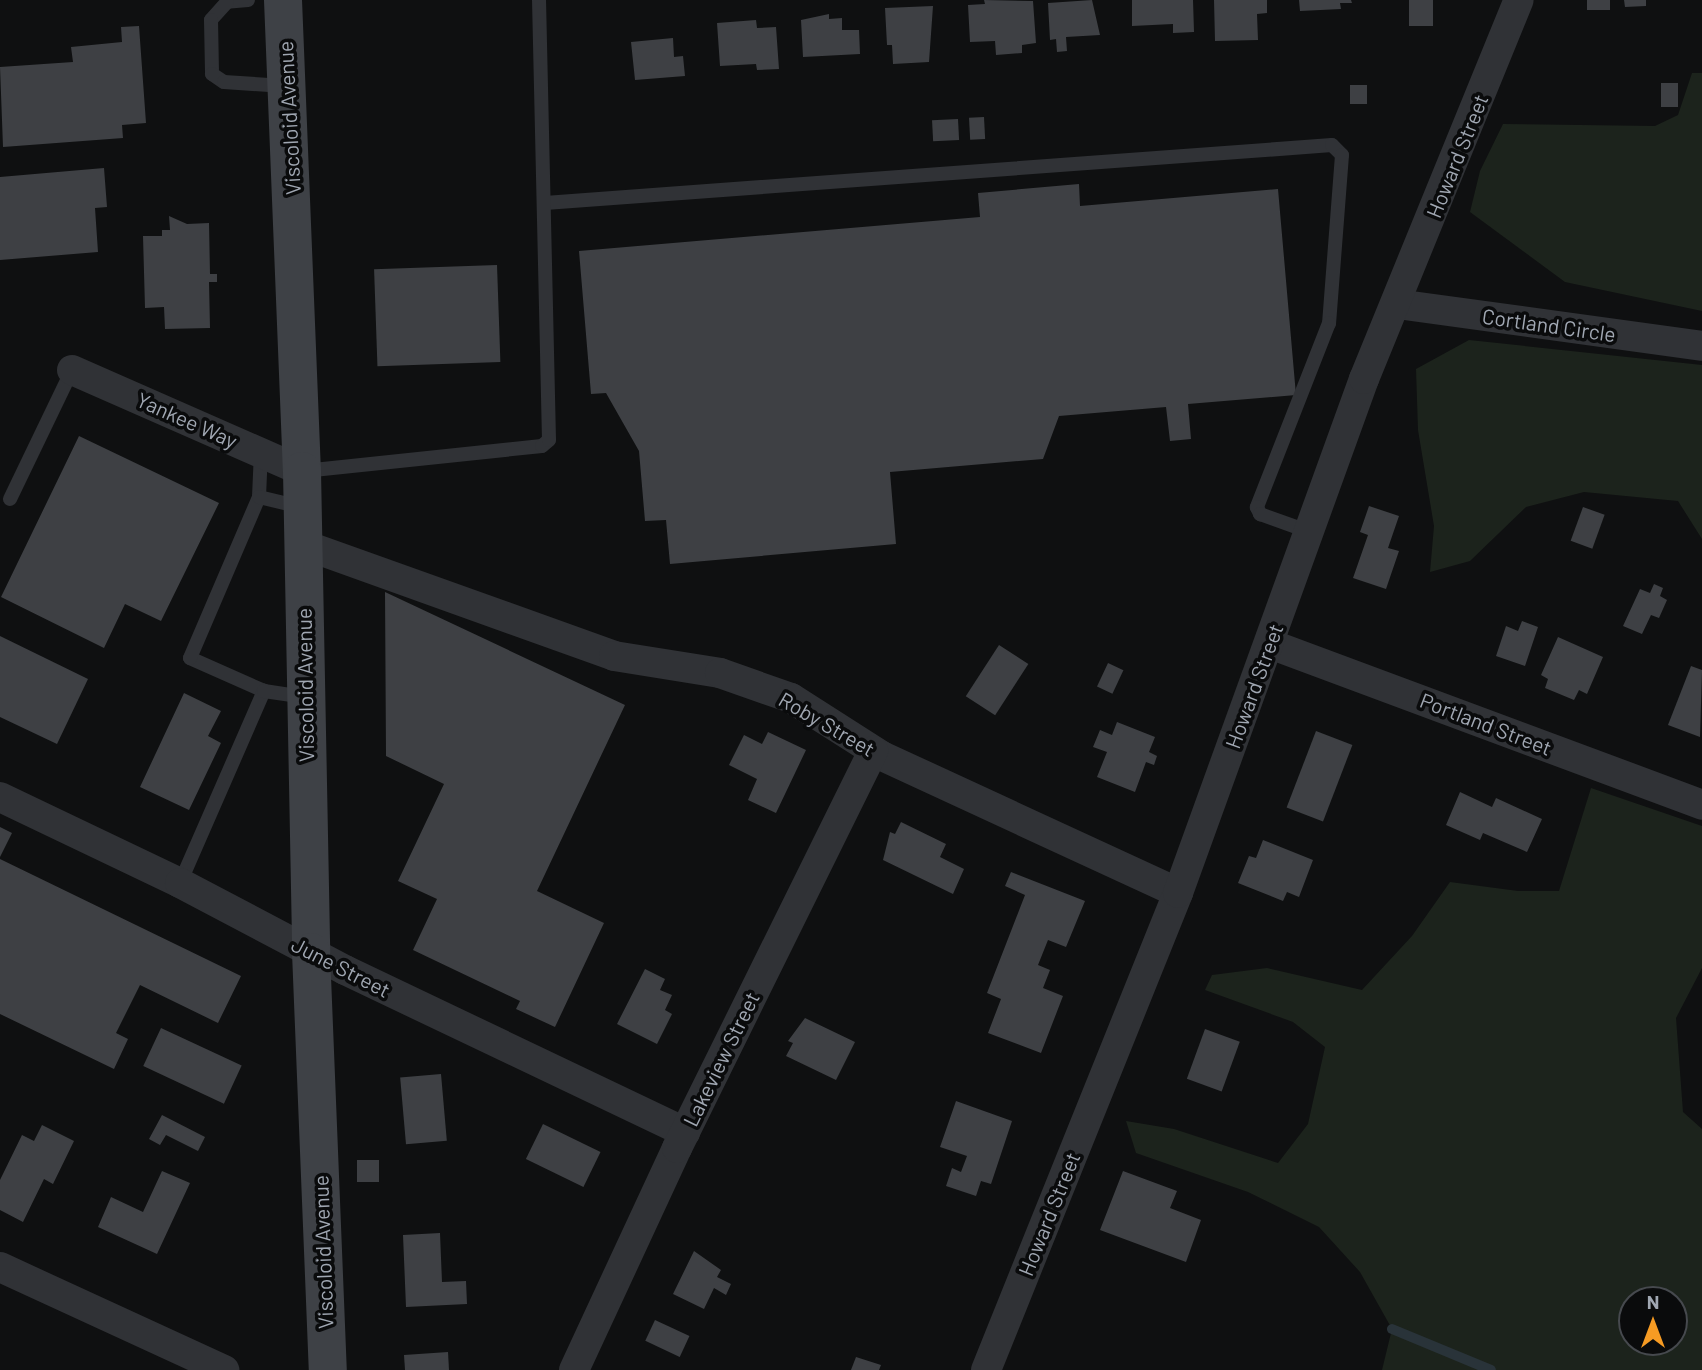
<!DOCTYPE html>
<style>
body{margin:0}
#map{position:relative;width:1702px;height:1370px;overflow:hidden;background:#0f1011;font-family:Barlow,sans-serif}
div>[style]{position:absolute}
.green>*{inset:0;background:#1c231c}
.stream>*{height:10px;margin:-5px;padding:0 5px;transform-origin:5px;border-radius:5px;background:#293339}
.building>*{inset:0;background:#3e4044;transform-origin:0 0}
.lane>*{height:14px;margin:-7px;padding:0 7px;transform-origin:7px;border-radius:7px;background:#303236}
.street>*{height:30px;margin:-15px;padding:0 15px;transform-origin:15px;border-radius:15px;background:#303236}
.secondary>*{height:38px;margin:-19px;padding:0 19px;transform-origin:19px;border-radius:19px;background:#3e4146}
span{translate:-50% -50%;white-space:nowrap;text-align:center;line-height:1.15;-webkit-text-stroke:7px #0a0b0c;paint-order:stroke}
.street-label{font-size:21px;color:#a0a7b2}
.north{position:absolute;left:1618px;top:1286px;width:70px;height:70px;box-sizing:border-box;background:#0a0b0c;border:2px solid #46494e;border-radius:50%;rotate:0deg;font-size:19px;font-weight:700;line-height:28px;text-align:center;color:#a0a7b2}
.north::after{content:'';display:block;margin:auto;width:24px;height:32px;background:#f69b23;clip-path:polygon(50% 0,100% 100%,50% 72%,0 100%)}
</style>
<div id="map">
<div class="green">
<div style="clip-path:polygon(1692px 73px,1702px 73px,1702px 311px,1565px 282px,1470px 212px,1480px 171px,1503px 124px,1655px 126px,1678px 115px)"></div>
<div style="clip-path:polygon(1469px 340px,1702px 365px,1702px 539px,1678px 501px,1584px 492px,1526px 507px,1470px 561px,1430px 572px,1434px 526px,1418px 430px,1416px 369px)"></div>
<div style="clip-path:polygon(evenodd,1591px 788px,1702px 826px,1702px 968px,1676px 1018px,1683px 1112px,1702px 1129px,1702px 1370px,1382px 1370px,1392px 1329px,1360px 1272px,1319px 1227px,1248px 1192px,1136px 1153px,1126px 1121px,1174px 1129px,1278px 1163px,1308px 1124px,1325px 1047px,1293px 1022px,1205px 990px,1212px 975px,1267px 968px,1362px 990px,1412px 936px,1450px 882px,1518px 891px,1559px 891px,1591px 788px,1632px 1300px,1674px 1300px,1674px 1342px,1632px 1342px,1632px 1300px)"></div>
</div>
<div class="stream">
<div style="left:1392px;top:1329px;width:107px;rotate:22.5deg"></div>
</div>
<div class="building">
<div style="clip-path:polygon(984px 0,1033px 1px,1036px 43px,1022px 45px,1022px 53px,996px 55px,995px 41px,970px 42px,968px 5px,985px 4px)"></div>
<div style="clip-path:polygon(1092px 0,1100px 35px,1066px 37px,1067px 51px,1057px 52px,1056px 39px,1050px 40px,1048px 3px)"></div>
<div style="clip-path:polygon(1132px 0,1193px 0,1194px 32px,1173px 33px,1173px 24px,1132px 26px)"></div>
<div style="clip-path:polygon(1214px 0,1267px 0,1267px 13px,1257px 14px,1258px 40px,1215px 41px)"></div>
<div style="clip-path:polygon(1299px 0,1351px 0,1352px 3px,1340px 3px,1341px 9px,1300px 11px)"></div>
<div style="left:1409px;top:0;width:24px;height:26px"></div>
<div style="left:1587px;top:0;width:23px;height:10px"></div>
<div style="clip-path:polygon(1624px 0,1646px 0,1646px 6px,1625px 7px)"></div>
<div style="clip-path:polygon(933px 6px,929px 62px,893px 64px,892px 45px,887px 45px,885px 8px)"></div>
<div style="clip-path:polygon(829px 14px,829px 19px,842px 18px,842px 30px,859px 30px,860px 54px,803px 57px,801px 20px)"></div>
<div style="clip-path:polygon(756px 20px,757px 28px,776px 27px,779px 69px,757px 70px,756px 64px,720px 66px,717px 23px)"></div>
<div style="clip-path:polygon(139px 26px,146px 123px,122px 125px,123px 138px,3px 147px,0 67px,73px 62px,71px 47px,122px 42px,121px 27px)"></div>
<div style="clip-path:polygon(673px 38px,674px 57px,683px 56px,685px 76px,635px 80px,631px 42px)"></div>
<div style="left:1661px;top:83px;width:17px;height:24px"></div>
<div style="left:1350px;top:85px;width:17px;height:19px"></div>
<div style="left:984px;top:117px;width:22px;height:15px;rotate:87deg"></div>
<div style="left:958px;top:119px;width:21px;height:26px;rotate:87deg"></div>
<div style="clip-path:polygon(104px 168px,107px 207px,95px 208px,98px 252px,0 260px,0 177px)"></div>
<div style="clip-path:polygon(1079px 184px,1080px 206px,1278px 189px,1296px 395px,1188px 404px,1191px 439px,1170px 441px,1166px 407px,1059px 416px,1043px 459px,890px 472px,896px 544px,670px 564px,666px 520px,645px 521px,639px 451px,606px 393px,591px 394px,579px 251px,980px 217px,978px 193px)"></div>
<div style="clip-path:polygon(169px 216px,187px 224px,209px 223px,210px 274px,217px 274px,217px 282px,209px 282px,210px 328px,165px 329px,164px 307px,145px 308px,143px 236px,162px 236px,162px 230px,170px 230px)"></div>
<div style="left:497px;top:265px;width:97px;height:123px;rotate:88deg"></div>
<div style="clip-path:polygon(79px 436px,219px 503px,161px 621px,125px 604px,104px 648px,1px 597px)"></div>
<div style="clip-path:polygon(1369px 506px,1399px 516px,1388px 548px,1399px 551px,1386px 589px,1353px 578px,1368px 535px,1360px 532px)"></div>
<div style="left:1583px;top:507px;width:23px;height:36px;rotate:20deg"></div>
<div style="clip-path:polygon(1654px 584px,1663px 588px,1660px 596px,1667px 600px,1659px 618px,1651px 615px,1642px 634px,1623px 626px,1640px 589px,1650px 593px)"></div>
<div style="clip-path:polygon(385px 592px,625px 705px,537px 891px,604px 923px,555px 1027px,516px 1009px,520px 1001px,413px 950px,437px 899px,398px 881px,444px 784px,386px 756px)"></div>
<div style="clip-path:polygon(1522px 621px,1538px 627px,1525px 666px,1496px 656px,1506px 626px,1518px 631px)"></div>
<div style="clip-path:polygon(0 636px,88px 679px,57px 744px,0 717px)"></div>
<div style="clip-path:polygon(1558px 637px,1603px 657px,1587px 694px,1579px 690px,1574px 700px,1545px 688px,1548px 679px,1541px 675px)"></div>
<div style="left:999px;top:645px;width:35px;height:61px;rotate:33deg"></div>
<div style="left:1108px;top:663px;width:17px;height:26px;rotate:25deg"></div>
<div style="clip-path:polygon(1691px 666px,1702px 670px,1700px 737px,1668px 725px)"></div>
<div style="clip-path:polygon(184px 693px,221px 711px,208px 736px,221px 743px,189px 810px,140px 787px)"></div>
<div style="clip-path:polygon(1117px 722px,1155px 737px,1149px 752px,1157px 756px,1154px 765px,1146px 762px,1135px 792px,1097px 777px,1107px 752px,1093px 747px,1100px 730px,1112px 735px)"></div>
<div style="left:1316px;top:731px;width:39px;height:82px;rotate:21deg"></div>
<div style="clip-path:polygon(768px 732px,806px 750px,776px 813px,748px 800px,757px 779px,729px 765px,744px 735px,762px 744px)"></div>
<div style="clip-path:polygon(1460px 792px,1492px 807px,1496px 798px,1542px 819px,1527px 852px,1483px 833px,1480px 840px,1446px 825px)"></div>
<div style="clip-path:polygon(901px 822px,946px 844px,940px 857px,964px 869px,953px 894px,883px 860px,890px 832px,895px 834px)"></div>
<div style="clip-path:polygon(0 827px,12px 833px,0 857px)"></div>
<div style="clip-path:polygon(1263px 840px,1313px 860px,1299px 897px,1287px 892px,1283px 901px,1238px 883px,1249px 856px,1256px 858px)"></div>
<div style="clip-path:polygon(0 859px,241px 976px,218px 1023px,140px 985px,116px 1033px,128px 1039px,114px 1069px,0 1014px)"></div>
<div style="clip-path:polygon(1011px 872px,1085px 901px,1066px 947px,1048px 940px,1038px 965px,1050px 970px,1043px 988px,1063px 996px,1041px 1053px,988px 1033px,1001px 999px,987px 993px,1025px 895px,1005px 886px)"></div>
<div style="clip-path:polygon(645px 969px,665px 979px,660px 990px,672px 995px,665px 1010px,672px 1014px,657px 1044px,617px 1024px)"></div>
<div style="clip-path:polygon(805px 1018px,855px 1042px,836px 1080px,786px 1056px,793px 1043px,788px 1041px)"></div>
<div style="left:161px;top:1028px;width:89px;height:42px;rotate:25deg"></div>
<div style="left:1205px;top:1029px;width:37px;height:53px;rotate:20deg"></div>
<div style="left:441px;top:1074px;width:67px;height:41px;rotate:85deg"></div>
<div style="clip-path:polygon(956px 1101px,1012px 1121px,991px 1184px,981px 1181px,976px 1196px,946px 1186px,952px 1168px,961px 1172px,967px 1156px,940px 1147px)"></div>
<div style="clip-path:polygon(162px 1115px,205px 1137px,198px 1151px,166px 1135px,160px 1145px,149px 1139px)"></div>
<div style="left:543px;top:1124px;width:64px;height:39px;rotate:26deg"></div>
<div style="clip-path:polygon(42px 1125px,74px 1141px,53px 1184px,44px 1179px,23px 1222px,0 1210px,0 1180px,22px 1135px,34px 1141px)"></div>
<div style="left:357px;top:1160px;width:22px;height:22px"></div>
<div style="clip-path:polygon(162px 1171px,190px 1183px,157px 1254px,98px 1227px,111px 1197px,143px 1212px)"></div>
<div style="clip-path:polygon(1123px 1171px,1177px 1191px,1170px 1208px,1201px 1220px,1186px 1262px,1100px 1230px)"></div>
<div style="clip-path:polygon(440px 1233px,442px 1282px,466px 1281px,467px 1304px,406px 1307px,403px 1235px)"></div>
<div style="clip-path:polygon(694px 1251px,721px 1270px,717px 1277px,731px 1284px,726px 1295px,714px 1288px,704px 1309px,673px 1294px)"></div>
<div style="left:655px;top:1320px;width:38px;height:23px;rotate:25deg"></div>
<div style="clip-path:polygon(448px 1352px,449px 1370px,405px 1370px,404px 1355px)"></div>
<div style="clip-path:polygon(856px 1357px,881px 1365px,879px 1370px,851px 1370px)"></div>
</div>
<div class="lane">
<div style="left:248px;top:0;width:21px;rotate:175deg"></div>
<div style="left:227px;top:2px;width:24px;rotate:132deg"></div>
<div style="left:211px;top:20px;width:54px;rotate:88.9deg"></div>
<div style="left:212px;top:74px;width:14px;rotate:34deg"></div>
<div style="left:224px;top:82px;width:60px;rotate:3.8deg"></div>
<div style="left:545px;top:203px;width:789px;rotate:-4.21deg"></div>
<div style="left:1332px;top:145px;width:14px;rotate:45deg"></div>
<div style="left:1342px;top:155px;width:169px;rotate:94.4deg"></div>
<div style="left:1329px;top:323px;width:198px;rotate:111.4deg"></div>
<div style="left:1257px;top:507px;width:8px;rotate:67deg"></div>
<div style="left:1260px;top:514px;width:53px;rotate:19.8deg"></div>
<div style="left:304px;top:471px;width:239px;rotate:-6deg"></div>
<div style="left:542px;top:446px;width:9px;rotate:-41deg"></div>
<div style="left:549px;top:440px;width:440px;rotate:-91.3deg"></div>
<div style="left:259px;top:497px;width:45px;rotate:-87.5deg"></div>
<div style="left:10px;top:499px;width:143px;rotate:-64.3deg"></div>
<div style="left:264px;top:691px;width:81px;rotate:-156deg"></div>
<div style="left:190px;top:658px;width:175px;rotate:-66.8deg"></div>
<div style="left:259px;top:497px;width:43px;rotate:13.4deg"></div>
<div style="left:180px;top:883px;width:210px;rotate:-66.4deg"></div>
<div style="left:264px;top:691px;width:40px;rotate:8.5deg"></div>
</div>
<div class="street">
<div style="left:1397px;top:304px;width:308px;rotate:7.8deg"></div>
<div style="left:72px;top:370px;width:251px;rotate:23.7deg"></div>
<div style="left:302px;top:544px;width:331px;rotate:19.7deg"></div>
<div style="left:614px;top:656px;width:107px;rotate:9.1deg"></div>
<div style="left:720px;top:673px;width:75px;rotate:19.4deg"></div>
<div style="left:791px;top:698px;width:108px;rotate:32.5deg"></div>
<div style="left:882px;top:756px;width:326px;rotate:24.8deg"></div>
<div style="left:1270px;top:644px;width:461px;rotate:20.4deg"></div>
<div style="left:0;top:797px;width:199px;rotate:25.5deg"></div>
<div style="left:180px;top:883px;width:187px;rotate:27.8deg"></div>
<div style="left:345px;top:970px;width:377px;rotate:25.5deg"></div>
<div style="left:0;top:1267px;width:247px;rotate:24.7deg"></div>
<div style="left:574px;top:1370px;width:245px;rotate:-65.1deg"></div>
<div style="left:677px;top:1148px;width:443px;rotate:-63.7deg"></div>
<div style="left:986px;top:1370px;width:514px;rotate:-68.07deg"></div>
<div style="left:1178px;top:893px;width:547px;rotate:-70.11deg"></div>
<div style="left:1364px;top:379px;width:409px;rotate:-67.8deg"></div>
</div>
<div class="secondary">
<div style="left:283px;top:0;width:471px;rotate:87.7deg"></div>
<div style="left:302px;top:471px;width:481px;rotate:88.9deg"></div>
<div style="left:311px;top:952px;width:418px;rotate:87.7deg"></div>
</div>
<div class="street-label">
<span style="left:289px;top:118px;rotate:-93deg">Viscoloid Avenue</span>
<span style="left:1457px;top:156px;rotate:-68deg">Howard Street</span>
<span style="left:1549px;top:325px;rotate:8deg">Cortland Circle</span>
<span style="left:187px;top:420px;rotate:24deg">Yankee Way</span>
<span style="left:305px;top:685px;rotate:-91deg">Viscoloid Avenue</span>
<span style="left:1254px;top:686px;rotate:-70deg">Howard Street</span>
<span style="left:827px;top:724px;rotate:30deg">Roby Street</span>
<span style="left:1486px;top:724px;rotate:21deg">Portland Street</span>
<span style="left:341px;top:967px;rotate:27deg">June Street</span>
<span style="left:721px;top:1059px;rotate:-64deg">Lakeview Street</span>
<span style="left:1049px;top:1214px;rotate:-68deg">Howard Street</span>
<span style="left:323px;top:1252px;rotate:-92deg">Viscoloid Avenue</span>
</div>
<div class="north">N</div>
</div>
